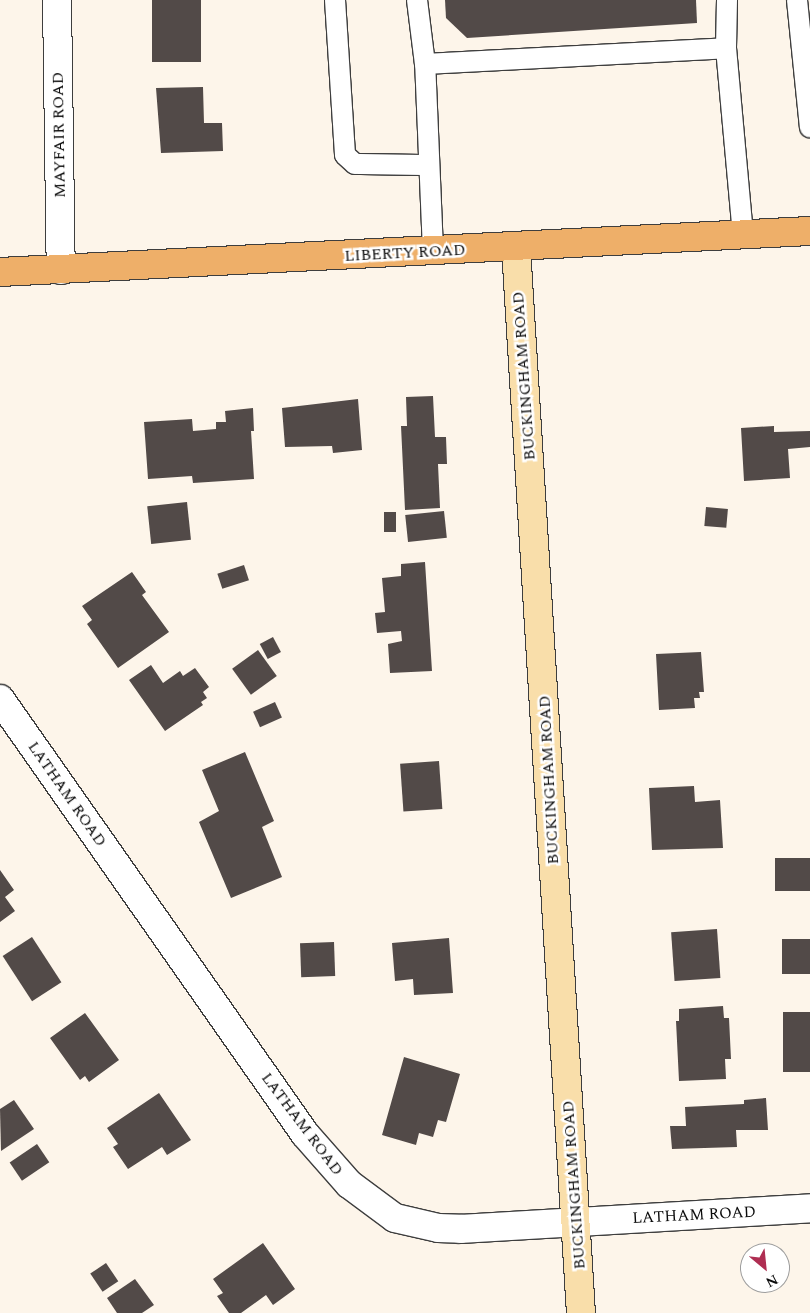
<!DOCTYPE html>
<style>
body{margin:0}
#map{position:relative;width:810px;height:1313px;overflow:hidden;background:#fdf5ea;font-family:Spectral,serif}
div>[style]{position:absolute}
.building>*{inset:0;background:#524a48;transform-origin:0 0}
.roads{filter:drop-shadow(1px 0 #3e3e3e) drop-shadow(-1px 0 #3e3e3e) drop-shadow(0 1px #3e3e3e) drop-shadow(0 -1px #3e3e3e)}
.lane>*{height:20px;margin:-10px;padding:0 10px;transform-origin:10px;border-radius:10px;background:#fff}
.street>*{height:28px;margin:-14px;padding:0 14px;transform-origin:14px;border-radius:14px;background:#fff}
.secondary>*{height:28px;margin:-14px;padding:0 14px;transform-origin:14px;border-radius:14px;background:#f9deaa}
.primary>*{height:28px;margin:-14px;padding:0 14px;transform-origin:14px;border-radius:14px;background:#eeaf69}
span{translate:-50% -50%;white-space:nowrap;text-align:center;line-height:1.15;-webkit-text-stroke:5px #fff;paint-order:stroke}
.street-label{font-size:16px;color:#0b0b0b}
.north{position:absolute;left:740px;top:1243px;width:50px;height:50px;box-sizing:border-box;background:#fff;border:1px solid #9d9d9d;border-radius:50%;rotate:152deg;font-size:14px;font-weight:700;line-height:20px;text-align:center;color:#0b0b0b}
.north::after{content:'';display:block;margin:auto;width:18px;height:22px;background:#af2e52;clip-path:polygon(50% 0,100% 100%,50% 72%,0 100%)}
</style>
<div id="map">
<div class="building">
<div style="left:152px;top:0;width:49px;height:62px"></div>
<div style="clip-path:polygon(445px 0,696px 0,697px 23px,467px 38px,446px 18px)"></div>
<div style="clip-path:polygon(203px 87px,204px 123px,222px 123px,223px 151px,161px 153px,156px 88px)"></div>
<div style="clip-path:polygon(433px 396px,435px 437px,446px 437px,447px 464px,438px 464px,440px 508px,405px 510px,401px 426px,407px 426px,406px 397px)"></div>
<div style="clip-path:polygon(358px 399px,362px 450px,333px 453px,332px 446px,285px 447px,282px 408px)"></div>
<div style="clip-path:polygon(253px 408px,254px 431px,251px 431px,254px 479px,193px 483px,192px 476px,148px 479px,144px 422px,192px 419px,193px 431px,216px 429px,216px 422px,226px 422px,225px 411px)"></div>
<div style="clip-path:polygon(774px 426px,774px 432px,810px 431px,810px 447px,788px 449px,790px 478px,744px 481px,741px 428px)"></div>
<div style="left:187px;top:502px;width:38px;height:40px;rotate:84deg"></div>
<div style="left:706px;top:507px;width:22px;height:19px;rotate:5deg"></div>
<div style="left:444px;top:511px;width:27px;height:39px;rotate:84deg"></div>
<div style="left:384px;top:512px;width:12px;height:20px"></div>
<div style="clip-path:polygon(425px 562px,432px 671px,390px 673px,388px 644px,402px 641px,401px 631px,377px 633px,375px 613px,385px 612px,382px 578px,401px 576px,401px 564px)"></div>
<div style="left:244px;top:565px;width:16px;height:28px;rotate:72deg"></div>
<div style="clip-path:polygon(132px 572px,146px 592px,142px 595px,169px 632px,118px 668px,87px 624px,92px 620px,82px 606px)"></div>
<div style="left:273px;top:637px;width:17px;height:15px;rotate:62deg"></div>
<div style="left:258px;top:650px;width:32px;height:32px;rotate:54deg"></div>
<div style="clip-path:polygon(701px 652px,704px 692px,699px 692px,700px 698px,694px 698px,695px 708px,659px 710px,656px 654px)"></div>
<div style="clip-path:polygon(151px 665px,163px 683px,180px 671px,183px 676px,195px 668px,209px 687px,203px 692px,207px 698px,201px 702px,203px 705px,165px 731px,129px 680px)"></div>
<div style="left:275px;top:702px;width:17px;height:24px;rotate:66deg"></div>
<div style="clip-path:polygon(245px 752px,274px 821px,262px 827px,282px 877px,231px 898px,199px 822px,219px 811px,202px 770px)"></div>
<div style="left:439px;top:761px;width:48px;height:39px;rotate:86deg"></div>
<div style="clip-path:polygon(694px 786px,695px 802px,720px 800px,723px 848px,652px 850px,649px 788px)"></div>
<div style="left:810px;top:858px;width:33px;height:35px;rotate:90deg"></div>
<div style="clip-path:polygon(0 870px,14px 890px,5px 897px,15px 911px,0 922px)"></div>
<div style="left:717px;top:929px;width:49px;height:46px;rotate:86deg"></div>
<div style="left:32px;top:937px;width:54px;height:35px;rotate:57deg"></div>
<div style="clip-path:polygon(449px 938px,453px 993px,414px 995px,413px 979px,395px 981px,392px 943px)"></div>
<div style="left:810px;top:939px;width:35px;height:28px;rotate:90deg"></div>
<div style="left:334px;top:942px;width:34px;height:34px;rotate:88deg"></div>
<div style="clip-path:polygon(723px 1006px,724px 1018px,729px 1018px,731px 1059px,725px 1059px,726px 1079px,679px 1081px,676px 1021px,679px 1021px,679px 1009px)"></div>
<div style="left:810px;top:1012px;width:60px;height:27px;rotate:90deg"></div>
<div style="clip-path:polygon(85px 1013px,119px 1060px,89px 1082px,85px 1076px,80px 1080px,50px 1038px)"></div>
<div style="clip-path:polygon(404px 1057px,460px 1074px,446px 1122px,438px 1120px,433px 1137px,419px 1133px,416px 1145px,382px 1135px)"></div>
<div style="clip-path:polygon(159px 1093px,191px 1140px,167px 1155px,162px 1147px,128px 1169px,113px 1147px,118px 1144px,107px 1128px)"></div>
<div style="clip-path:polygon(766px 1098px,768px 1130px,736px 1130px,737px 1147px,672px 1149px,670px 1126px,686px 1126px,685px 1107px,744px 1104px,744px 1100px)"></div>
<div style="clip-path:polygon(14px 1100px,34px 1129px,1px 1151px,0 1109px)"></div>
<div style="left:37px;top:1144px;width:22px;height:33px;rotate:56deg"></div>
<div style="clip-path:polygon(263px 1243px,295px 1289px,273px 1305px,266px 1295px,241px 1313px,229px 1313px,217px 1296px,223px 1293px,213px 1279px)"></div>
<div style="left:106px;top:1263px;width:22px;height:19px;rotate:56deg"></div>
<div style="clip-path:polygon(135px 1279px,154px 1305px,142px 1313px,117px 1313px,107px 1298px)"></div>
</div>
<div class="roads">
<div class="lane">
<div style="left:335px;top:0;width:155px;rotate:86.3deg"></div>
<div style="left:345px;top:155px;width:13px;rotate:42deg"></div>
<div style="left:355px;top:164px;width:73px;rotate:0.8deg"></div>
<div style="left:417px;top:0;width:64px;rotate:82.9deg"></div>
<div style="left:727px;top:0;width:48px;rotate:91.2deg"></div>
<div style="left:726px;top:48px;width:188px;rotate:84.8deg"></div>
<div style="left:797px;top:0;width:128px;rotate:84.2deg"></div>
<div style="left:433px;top:251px;width:187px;rotate:-92.4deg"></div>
<div style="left:425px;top:64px;width:301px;rotate:-3deg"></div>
</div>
<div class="street">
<div style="left:57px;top:0;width:270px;rotate:89.2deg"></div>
<div style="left:0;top:699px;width:531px;rotate:54.96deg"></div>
<div style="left:305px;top:1134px;width:67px;rotate:48.7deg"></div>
<div style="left:349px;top:1184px;width:57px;rotate:36.5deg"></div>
<div style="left:395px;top:1218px;width:44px;rotate:13.1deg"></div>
<div style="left:438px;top:1228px;width:23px;rotate:2deg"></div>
<div style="left:461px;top:1229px;width:350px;rotate:-3.4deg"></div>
</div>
<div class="secondary">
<div style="left:516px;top:248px;width:1067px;rotate:86.51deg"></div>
</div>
<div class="primary">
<div style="left:0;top:272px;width:811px;rotate:-2.9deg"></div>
</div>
</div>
<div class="street-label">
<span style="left:59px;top:135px;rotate:-91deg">MAYFAIR ROAD</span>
<span style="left:405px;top:253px;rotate:-3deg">LIBERTY ROAD</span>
<span style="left:524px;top:376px;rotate:-94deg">BUCKINGHAM ROAD</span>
<span style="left:549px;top:780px;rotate:-93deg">BUCKINGHAM ROAD</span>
<span style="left:67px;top:794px;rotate:55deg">LATHAM ROAD</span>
<span style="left:302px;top:1124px;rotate:53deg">LATHAM ROAD</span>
<span style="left:574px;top:1185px;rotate:-94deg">BUCKINGHAM ROAD</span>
<span style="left:694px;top:1215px;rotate:-3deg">LATHAM ROAD</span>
</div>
<div class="north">N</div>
</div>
